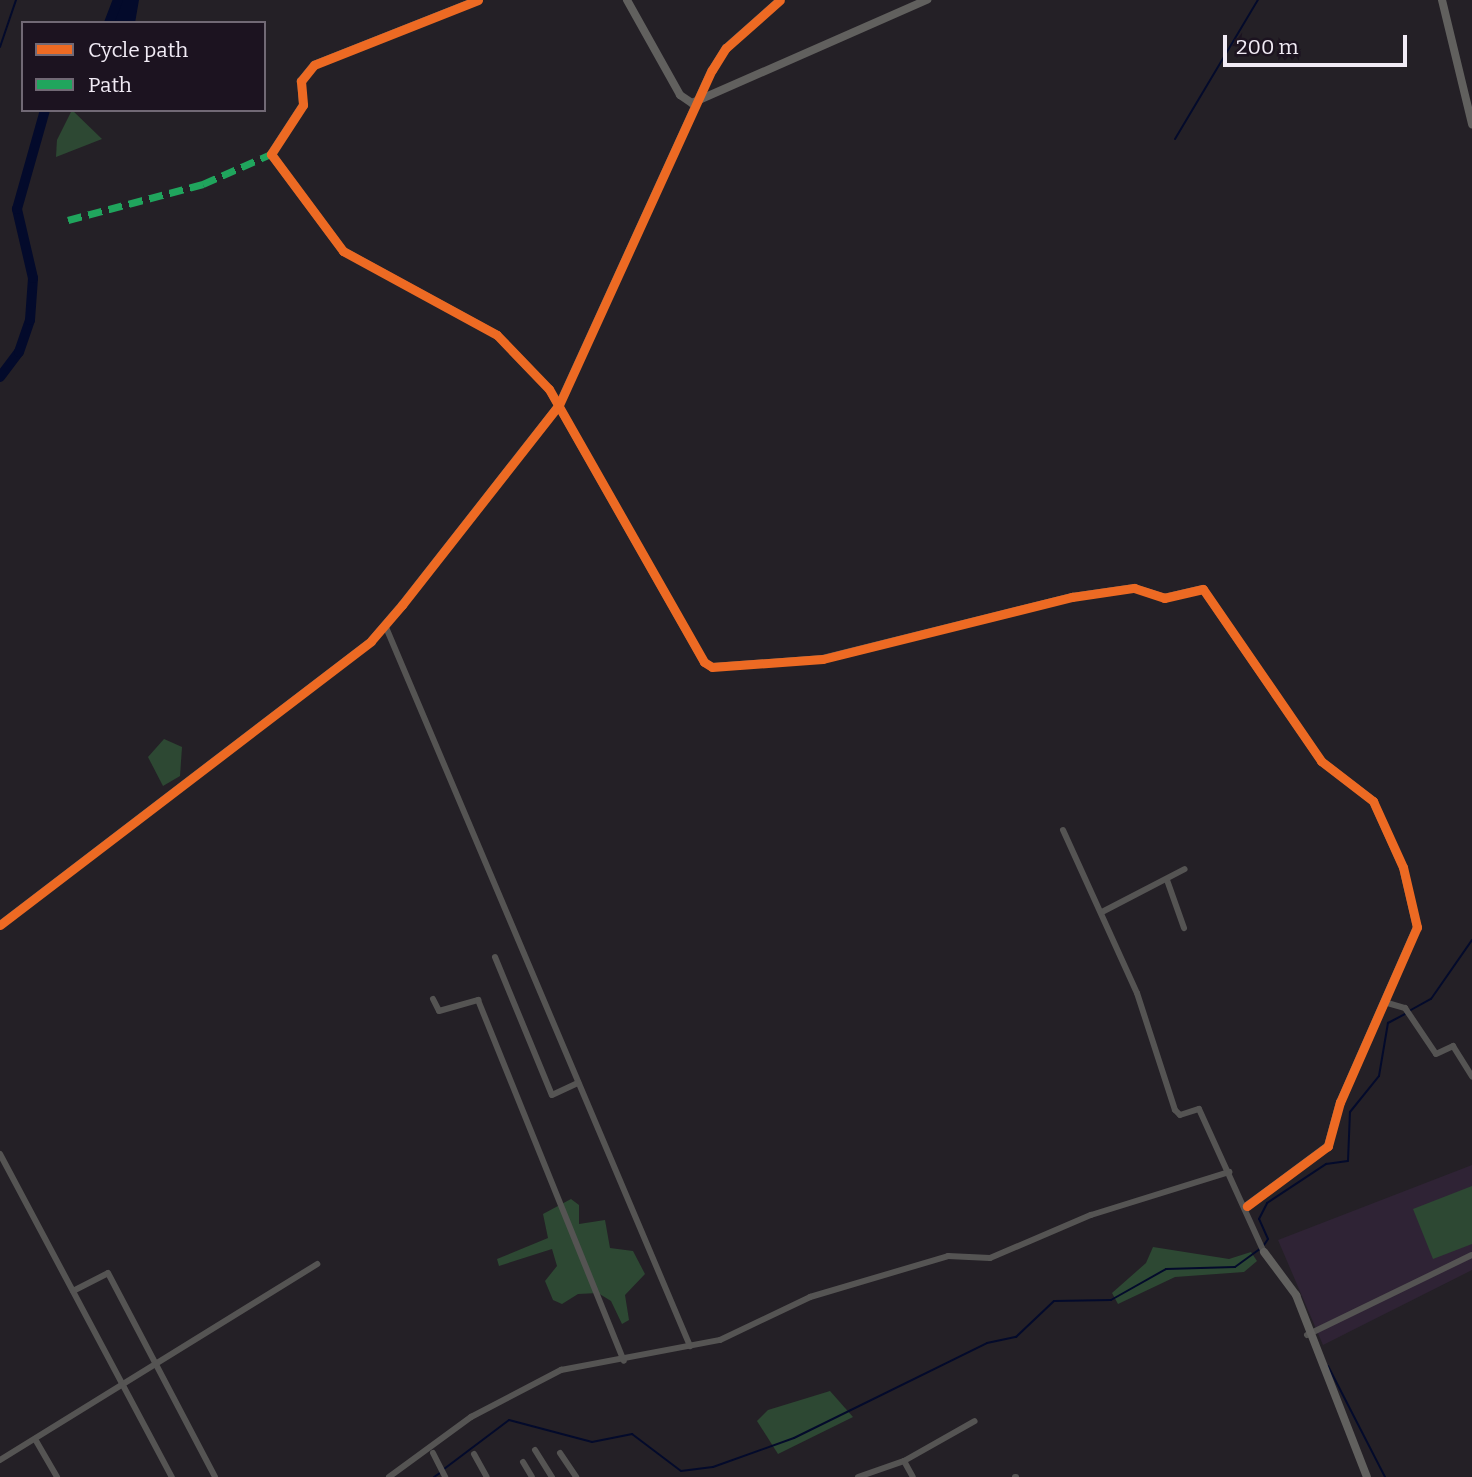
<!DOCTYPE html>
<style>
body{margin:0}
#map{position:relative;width:1472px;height:1477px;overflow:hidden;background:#242026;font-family:Bitter,serif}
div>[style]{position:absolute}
.built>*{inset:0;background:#2f2335}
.green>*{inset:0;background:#2d4833}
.water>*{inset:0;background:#030a2b}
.stream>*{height:2px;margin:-1px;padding:0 1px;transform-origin:1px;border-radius:1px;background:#030a2b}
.river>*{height:10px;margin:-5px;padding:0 5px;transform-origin:5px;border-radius:5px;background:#030a2b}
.street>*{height:6px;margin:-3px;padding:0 3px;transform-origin:3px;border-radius:3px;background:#555453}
.secondary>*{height:8px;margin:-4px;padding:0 4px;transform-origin:4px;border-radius:4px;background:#61605e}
.quiet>*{height:7px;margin-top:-3.5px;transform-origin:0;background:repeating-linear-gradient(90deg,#20a55d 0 14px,transparent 0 21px)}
.cycleway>*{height:9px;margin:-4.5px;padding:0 4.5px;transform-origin:4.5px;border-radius:4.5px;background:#ed6a23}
span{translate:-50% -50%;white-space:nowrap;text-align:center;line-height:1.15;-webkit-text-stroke:5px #1c1320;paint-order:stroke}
.legend{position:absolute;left:21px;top:21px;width:245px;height:91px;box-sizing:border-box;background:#1c1320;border:2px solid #716975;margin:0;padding:9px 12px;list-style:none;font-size:21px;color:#f1ebf5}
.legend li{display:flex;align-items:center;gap:14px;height:35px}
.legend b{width:35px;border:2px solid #716975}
.scale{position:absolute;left:1223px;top:35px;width:184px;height:32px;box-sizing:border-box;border:4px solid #f1ebf5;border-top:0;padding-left:9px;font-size:21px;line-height:24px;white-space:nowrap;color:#f1ebf5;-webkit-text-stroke:5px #1c1320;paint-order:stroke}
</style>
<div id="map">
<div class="built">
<div style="clip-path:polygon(1472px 1165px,1472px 1270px,1323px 1345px,1278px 1240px)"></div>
</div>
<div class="green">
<div style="clip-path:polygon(72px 110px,102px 139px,56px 157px,57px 140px)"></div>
<div style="clip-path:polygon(164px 739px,182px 747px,180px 776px,163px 786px,148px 757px)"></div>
<div style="clip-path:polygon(1472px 1186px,1472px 1244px,1433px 1259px,1413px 1209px)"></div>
<div style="clip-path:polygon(571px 1199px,579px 1205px,579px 1224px,605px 1220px,610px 1248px,633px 1251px,645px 1274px,625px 1295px,629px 1320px,622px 1324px,611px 1301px,598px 1293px,578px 1294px,562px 1304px,553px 1300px,545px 1281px,557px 1266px,552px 1249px,499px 1266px,497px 1259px,548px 1238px,543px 1214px)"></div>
<div style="clip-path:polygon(1153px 1247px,1229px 1259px,1251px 1252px,1257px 1261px,1244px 1272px,1175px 1277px,1118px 1304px,1112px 1293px,1146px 1263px)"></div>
<div style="clip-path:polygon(830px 1391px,853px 1417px,778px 1454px,757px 1421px,768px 1410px)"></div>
</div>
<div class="water">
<div style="clip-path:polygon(117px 0,139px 0,135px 23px,109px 23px)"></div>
</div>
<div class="stream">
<div style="left:0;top:47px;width:50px;rotate:-71.2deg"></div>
<div style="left:1175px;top:139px;width:162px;rotate:-59.2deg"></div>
<div style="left:1409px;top:1011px;width:25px;rotate:-29deg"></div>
<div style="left:1431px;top:999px;width:72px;rotate:-55.2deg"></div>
<div style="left:1264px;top:1245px;width:7px;rotate:-56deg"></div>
<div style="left:1268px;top:1239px;width:22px;rotate:-114deg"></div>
<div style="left:1259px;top:1219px;width:18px;rotate:-63deg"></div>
<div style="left:1267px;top:1203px;width:71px;rotate:-33.5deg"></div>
<div style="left:1326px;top:1164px;width:22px;rotate:-8deg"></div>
<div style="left:1348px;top:1161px;width:49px;rotate:-87.7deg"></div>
<div style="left:1350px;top:1112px;width:46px;rotate:-51.1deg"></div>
<div style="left:1379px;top:1076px;width:54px;rotate:-80.4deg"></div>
<div style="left:1388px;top:1023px;width:19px;rotate:-28deg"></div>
<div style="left:1328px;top:1366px;width:125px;rotate:62.8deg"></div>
<div style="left:444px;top:1469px;width:81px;rotate:-37deg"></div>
<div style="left:509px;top:1420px;width:86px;rotate:14.8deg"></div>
<div style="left:592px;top:1442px;width:41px;rotate:-11.3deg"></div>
<div style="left:632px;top:1434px;width:61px;rotate:37.1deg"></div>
<div style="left:681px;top:1471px;width:32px;rotate:-7deg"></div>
<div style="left:713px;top:1467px;width:86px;rotate:-19.7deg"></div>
<div style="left:794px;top:1438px;width:215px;rotate:-26.2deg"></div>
<div style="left:987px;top:1343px;width:30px;rotate:-12deg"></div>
<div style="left:1016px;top:1337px;width:52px;rotate:-43.5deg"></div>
<div style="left:1054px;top:1301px;width:57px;rotate:-1deg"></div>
<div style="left:1111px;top:1300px;width:63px;rotate:-29.4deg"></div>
<div style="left:1166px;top:1269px;width:69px;rotate:-1.7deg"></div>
<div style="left:1235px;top:1267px;width:31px;rotate:-36deg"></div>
<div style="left:434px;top:1477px;width:7px;rotate:-34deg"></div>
</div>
<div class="river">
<div style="left:109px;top:23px;width:25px;rotate:-69deg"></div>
<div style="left:0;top:377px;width:31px;rotate:-53deg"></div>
<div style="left:19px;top:352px;width:34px;rotate:-71deg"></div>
<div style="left:30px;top:320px;width:42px;rotate:-85.9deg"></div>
<div style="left:33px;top:278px;width:71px;rotate:-103.1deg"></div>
<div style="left:17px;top:209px;width:103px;rotate:-74.2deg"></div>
</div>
<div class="street">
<div style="left:385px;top:625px;width:783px;rotate:67.07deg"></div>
<div style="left:1063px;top:830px;width:179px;rotate:65.6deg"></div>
<div style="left:1137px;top:993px;width:123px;rotate:72deg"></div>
<div style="left:1175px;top:1110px;width:7px;rotate:45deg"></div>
<div style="left:1180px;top:1115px;width:20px;rotate:-18deg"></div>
<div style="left:1199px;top:1109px;width:157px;rotate:65.6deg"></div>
<div style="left:1167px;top:880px;width:51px;rotate:70.5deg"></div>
<div style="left:1102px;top:912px;width:93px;rotate:-27.4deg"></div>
<div style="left:495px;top:957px;width:149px;rotate:67.6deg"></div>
<div style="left:552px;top:1095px;width:29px;rotate:-25deg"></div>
<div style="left:433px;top:999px;width:13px;rotate:63deg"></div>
<div style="left:439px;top:1011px;width:41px;rotate:-15.8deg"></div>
<div style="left:478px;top:1000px;width:389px;rotate:68deg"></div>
<div style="left:1384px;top:1002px;width:22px;rotate:16deg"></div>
<div style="left:1405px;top:1008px;width:55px;rotate:56deg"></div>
<div style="left:1436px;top:1054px;width:19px;rotate:-25deg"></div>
<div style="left:1453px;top:1046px;width:36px;rotate:58deg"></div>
<div style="left:0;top:1154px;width:366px;rotate:62deg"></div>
<div style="left:73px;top:1291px;width:39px;rotate:-27deg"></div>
<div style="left:108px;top:1273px;width:230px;rotate:62.3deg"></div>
<div style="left:1307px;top:1335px;width:183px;rotate:-25.9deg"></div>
<div style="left:35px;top:1439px;width:44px;rotate:59.9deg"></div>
<div style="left:535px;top:1450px;width:32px;rotate:58deg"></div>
<div style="left:433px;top:1453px;width:27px;rotate:63deg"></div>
<div style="left:560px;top:1453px;width:29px;rotate:56deg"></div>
<div style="left:474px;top:1454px;width:26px;rotate:61deg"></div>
<div style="left:0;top:1460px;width:373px;rotate:-31.7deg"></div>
<div style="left:904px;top:1461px;width:18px;rotate:61deg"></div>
<div style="left:523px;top:1462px;width:17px;rotate:59deg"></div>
<div style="left:389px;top:1477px;width:102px;rotate:-36.2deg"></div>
<div style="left:471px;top:1417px;width:102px;rotate:-27.6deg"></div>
<div style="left:561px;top:1370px;width:162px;rotate:-10.7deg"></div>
<div style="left:720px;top:1340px;width:100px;rotate:-25.5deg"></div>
<div style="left:810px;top:1297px;width:144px;rotate:-16.5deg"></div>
<div style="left:948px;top:1256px;width:42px;rotate:2.7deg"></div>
<div style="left:990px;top:1258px;width:110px;rotate:-23.1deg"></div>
<div style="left:1091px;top:1215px;width:145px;rotate:-17.3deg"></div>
<div style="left:858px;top:1477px;width:49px;rotate:-19.2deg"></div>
<div style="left:904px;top:1461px;width:81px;rotate:-29.4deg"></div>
<div style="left:1015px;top:1477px;width:1px"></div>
</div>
<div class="secondary">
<div style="left:478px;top:0;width:176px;rotate:158.4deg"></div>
<div style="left:314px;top:65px;width:21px;rotate:129deg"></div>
<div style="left:301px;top:81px;width:24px;rotate:85deg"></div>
<div style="left:303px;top:105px;width:59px;rotate:123.1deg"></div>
<div style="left:271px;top:154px;width:121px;rotate:53.4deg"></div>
<div style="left:343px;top:251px;width:175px;rotate:28.6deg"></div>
<div style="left:497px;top:335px;width:75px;rotate:46.1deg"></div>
<div style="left:549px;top:389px;width:314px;rotate:60.4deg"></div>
<div style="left:704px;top:662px;width:9px;rotate:32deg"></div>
<div style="left:712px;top:667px;width:111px;rotate:-4.1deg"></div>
<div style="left:823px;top:659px;width:257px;rotate:-14deg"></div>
<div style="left:1072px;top:597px;width:63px;rotate:-8.3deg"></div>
<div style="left:1134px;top:588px;width:32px;rotate:18deg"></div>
<div style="left:1164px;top:598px;width:40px;rotate:-13deg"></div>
<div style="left:1203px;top:589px;width:209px;rotate:55.5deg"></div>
<div style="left:1321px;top:761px;width:66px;rotate:37.6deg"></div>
<div style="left:1373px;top:801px;width:72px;rotate:65.6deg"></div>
<div style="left:1403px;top:867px;width:62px;rotate:76.9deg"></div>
<div style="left:1417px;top:927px;width:191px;rotate:113.7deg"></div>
<div style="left:1340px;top:1102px;width:46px;rotate:105.3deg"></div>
<div style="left:1328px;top:1146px;width:101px;rotate:143.5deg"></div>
<div style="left:627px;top:0;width:109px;rotate:60.8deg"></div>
<div style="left:680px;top:95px;width:14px;rotate:34deg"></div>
<div style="left:692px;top:103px;width:257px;rotate:-23.7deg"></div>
<div style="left:1442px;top:0;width:128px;rotate:76.4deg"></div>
<div style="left:0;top:925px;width:467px;rotate:-37.4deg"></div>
<div style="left:371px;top:641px;width:48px;rotate:-49.3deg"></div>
<div style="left:402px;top:605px;width:254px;rotate:-51.9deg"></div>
<div style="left:559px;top:405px;width:368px;rotate:-65.5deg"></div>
<div style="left:712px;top:70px;width:26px;rotate:-58deg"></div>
<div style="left:726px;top:48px;width:72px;rotate:-41.6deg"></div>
<div style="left:1264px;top:1252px;width:54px;rotate:53.3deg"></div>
<div style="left:1296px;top:1295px;width:195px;rotate:68.7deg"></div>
</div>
<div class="quiet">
<div style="left:68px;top:220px;width:140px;rotate:-14.9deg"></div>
<div style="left:203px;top:184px;width:74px;rotate:-23.8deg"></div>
</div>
<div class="cycleway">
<div style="left:478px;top:0;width:176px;rotate:158.4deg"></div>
<div style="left:314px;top:65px;width:21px;rotate:129deg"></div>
<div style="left:301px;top:81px;width:24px;rotate:85deg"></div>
<div style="left:303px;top:105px;width:59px;rotate:123.1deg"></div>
<div style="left:271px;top:154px;width:121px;rotate:53.4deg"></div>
<div style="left:343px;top:251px;width:175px;rotate:28.6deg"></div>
<div style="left:497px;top:335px;width:75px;rotate:46.1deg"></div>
<div style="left:549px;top:389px;width:314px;rotate:60.4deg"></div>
<div style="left:704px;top:662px;width:9px;rotate:32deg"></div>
<div style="left:712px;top:667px;width:111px;rotate:-4.1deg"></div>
<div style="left:823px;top:659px;width:257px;rotate:-14deg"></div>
<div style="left:1072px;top:597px;width:63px;rotate:-8.3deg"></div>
<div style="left:1134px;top:588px;width:32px;rotate:18deg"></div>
<div style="left:1164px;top:598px;width:40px;rotate:-13deg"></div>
<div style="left:1203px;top:589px;width:209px;rotate:55.5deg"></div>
<div style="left:1321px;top:761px;width:66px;rotate:37.6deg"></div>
<div style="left:1373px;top:801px;width:72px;rotate:65.6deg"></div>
<div style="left:1403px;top:867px;width:62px;rotate:76.9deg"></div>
<div style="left:1417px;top:927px;width:191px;rotate:113.7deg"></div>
<div style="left:1340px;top:1102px;width:46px;rotate:105.3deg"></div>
<div style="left:1328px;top:1146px;width:101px;rotate:143.5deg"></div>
<div style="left:0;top:925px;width:467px;rotate:-37.4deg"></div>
<div style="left:371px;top:641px;width:48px;rotate:-49.3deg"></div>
<div style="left:402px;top:605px;width:254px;rotate:-51.9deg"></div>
<div style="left:559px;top:405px;width:368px;rotate:-65.5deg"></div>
<div style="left:712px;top:70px;width:26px;rotate:-58deg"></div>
<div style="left:726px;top:48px;width:72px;rotate:-41.6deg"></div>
</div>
<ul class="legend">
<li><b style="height:9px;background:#ed6a23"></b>Cycle path</li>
<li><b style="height:9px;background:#20a55d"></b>Path</li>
</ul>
<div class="scale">200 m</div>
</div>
